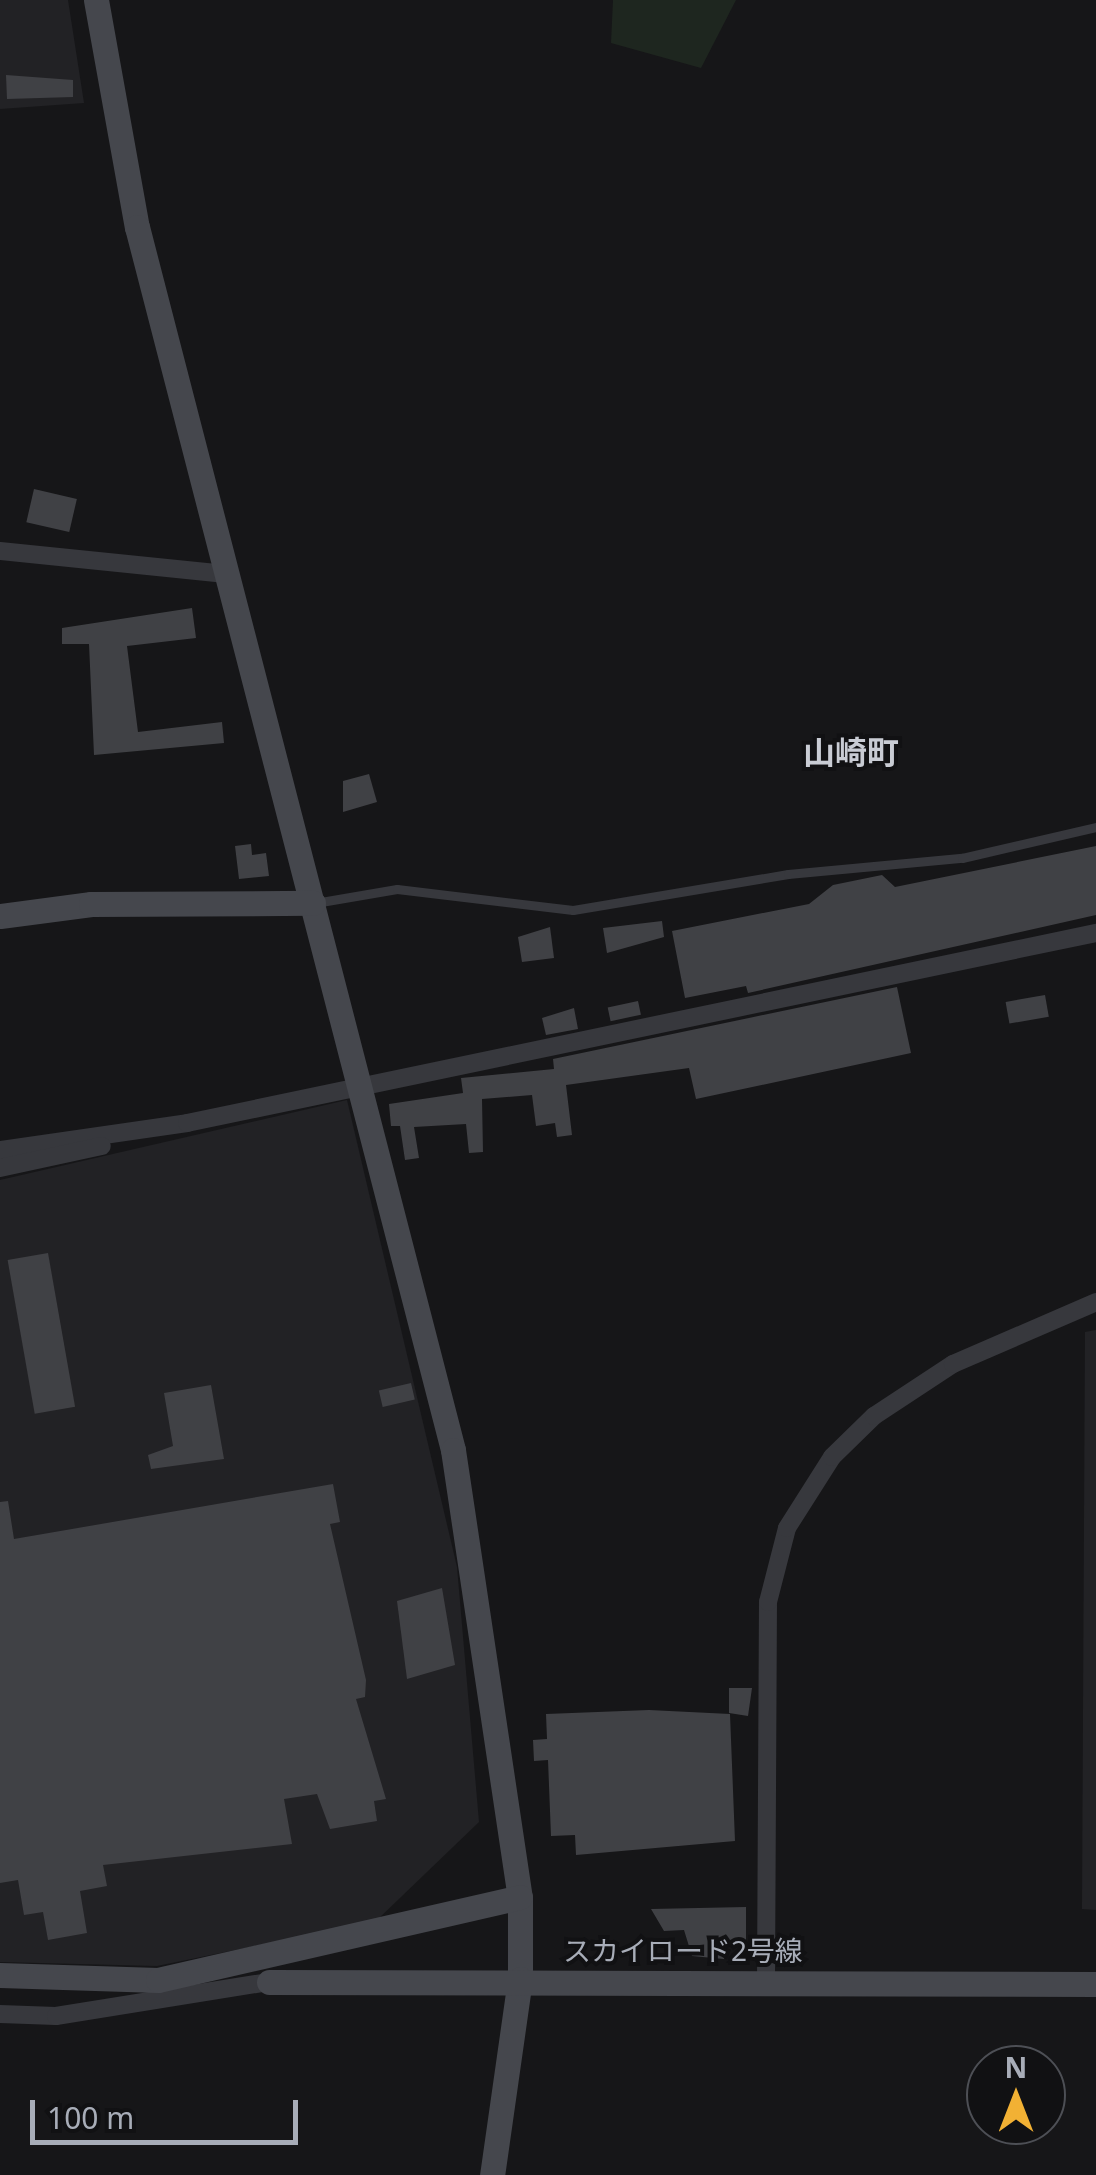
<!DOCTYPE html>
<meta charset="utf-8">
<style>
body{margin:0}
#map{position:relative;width:1096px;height:2175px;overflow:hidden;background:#161618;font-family:"Noto Sans","Noto Sans JP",sans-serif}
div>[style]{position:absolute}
.built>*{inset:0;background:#222225}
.green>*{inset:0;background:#1e261f}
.building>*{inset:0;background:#404145;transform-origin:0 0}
.lane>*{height:9px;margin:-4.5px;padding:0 4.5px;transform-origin:4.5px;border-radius:4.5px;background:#37383d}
.street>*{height:18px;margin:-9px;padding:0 9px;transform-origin:9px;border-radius:9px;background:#37383d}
.secondary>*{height:25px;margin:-12.5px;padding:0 12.5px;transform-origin:12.5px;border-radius:12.5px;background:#45474d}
span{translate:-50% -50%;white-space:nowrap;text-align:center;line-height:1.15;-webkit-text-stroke:8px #111113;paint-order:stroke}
.street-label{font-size:28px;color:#a8adb8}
.quarter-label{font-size:32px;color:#c9ccd4;font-weight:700}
.north{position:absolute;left:966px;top:2045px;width:100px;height:100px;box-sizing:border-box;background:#111113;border:2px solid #4d4f55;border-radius:50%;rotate:0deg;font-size:28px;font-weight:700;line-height:40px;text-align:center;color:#a8adb8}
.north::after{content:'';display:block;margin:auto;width:35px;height:45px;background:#f2b134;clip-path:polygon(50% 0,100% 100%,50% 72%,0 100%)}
.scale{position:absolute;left:30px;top:2100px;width:268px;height:45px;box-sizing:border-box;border:5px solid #a8adb8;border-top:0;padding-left:12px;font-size:30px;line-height:35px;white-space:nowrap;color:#a8adb8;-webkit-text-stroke:8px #111113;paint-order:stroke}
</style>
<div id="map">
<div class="built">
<div style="clip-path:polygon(0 0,68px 0,84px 103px,0 109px)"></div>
<div style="clip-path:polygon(347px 1100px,457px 1567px,479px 1822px,376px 1921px,157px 1966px,0 1962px,0 1180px)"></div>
<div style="clip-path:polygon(1096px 1330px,1096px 1910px,1082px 1909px,1085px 1332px)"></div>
</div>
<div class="green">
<div style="clip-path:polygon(613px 0,736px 0,701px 68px,611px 43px)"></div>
</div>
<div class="building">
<div style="clip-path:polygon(6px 75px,73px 80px,73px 97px,7px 99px)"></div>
<div style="left:34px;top:489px;width:44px;height:34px;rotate:13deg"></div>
<div style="clip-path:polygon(192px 608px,196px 638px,127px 646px,138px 732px,222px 722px,224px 743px,94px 755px,89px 644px,62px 644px,62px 628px)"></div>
<div style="clip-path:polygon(369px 774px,377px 802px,343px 812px,343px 781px)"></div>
<div style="clip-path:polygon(251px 844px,252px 855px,266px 853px,269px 876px,239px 879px,235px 846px)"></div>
<div style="clip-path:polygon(1096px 846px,1096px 915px,748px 993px,746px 986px,685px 998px,672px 931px,809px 904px,833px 885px,882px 875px,895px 887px)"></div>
<div style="clip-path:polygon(662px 921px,664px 937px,607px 953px,603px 928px)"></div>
<div style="clip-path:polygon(550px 927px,554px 958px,522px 962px,518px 937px)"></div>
<div style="clip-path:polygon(897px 987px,911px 1053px,696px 1099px,689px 1068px,566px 1085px,572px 1135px,557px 1137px,555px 1123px,536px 1126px,532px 1095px,482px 1099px,483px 1152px,469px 1153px,466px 1124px,414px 1127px,419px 1158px,405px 1160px,400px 1126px,391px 1126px,389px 1104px,463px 1093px,461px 1078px,554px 1069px,553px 1059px)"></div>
<div style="left:1045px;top:995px;width:22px;height:40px;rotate:80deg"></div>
<div style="left:638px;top:1001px;width:14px;height:31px;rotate:78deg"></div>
<div style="clip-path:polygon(574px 1008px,578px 1029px,546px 1035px,542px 1018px)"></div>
<div style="left:48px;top:1253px;width:156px;height:41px;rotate:80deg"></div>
<div style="left:411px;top:1383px;width:17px;height:33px;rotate:77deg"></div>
<div style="clip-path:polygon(211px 1385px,224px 1459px,151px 1469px,148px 1455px,173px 1446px,164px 1393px)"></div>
<div style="clip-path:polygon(333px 1484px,340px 1522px,330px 1524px,366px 1680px,365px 1697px,356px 1699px,386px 1799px,374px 1801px,377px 1821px,330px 1829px,317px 1794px,284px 1799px,292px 1844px,103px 1865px,107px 1886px,80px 1891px,87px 1933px,48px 1940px,43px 1912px,24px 1915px,18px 1880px,0 1883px,0 1502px,8px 1501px,14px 1539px)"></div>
<div style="clip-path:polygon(442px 1588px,455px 1665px,407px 1679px,397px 1601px)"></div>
<div style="clip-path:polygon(729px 1688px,752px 1688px,748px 1716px,729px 1713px)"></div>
<div style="clip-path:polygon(649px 1710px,730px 1714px,735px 1841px,576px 1855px,575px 1835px,551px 1836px,548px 1760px,534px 1761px,533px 1740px,547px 1739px,546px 1714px)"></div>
<div style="clip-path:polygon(746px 1907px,746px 1945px,724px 1945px,724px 1959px,692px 1956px,684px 1930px,664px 1931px,651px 1909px)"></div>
</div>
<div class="lane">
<div style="left:315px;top:903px;width:83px;rotate:-9.7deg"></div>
<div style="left:397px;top:889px;width:177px;rotate:6.8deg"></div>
<div style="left:573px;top:910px;width:218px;rotate:-9.5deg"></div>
<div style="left:788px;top:874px;width:175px;rotate:-5.3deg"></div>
<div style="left:962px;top:858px;width:138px;rotate:-13deg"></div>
</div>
<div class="street">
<div style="left:0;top:551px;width:227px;rotate:5.8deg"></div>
<div style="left:0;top:1150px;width:189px;rotate:-8.2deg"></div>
<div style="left:187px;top:1123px;width:929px;rotate:-11.81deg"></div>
<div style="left:0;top:1168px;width:104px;rotate:-12.2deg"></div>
<div style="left:766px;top:1981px;width:379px;rotate:-89.7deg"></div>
<div style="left:768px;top:1602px;width:76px;rotate:-75.6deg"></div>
<div style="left:787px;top:1528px;width:84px;rotate:-57.6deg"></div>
<div style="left:832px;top:1457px;width:59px;rotate:-44.3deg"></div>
<div style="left:874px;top:1416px;width:95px;rotate:-33.4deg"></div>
<div style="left:953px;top:1364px;width:156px;rotate:-23.4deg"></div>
<div style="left:0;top:2014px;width:56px;rotate:2deg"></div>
<div style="left:56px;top:2016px;width:216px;rotate:-9.1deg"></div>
</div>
<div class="secondary">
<div style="left:96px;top:0;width:231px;rotate:79.8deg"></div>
<div style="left:137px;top:227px;width:1263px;rotate:75.51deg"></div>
<div style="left:453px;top:1450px;width:452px;rotate:81.5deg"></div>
<div style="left:520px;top:1897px;width:82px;rotate:90deg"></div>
<div style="left:520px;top:1979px;width:198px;rotate:98.1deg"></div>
<div style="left:0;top:916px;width:92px;rotate:-7.5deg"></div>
<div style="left:91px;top:904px;width:222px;rotate:-0.3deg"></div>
<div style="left:0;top:1975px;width:158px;rotate:1.8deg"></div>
<div style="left:158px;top:1980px;width:371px;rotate:-12.9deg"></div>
<div style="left:269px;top:1982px;width:827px;rotate:0.14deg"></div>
</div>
<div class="street-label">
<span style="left:683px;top:1950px">スカイロード2号線</span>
</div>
<div class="quarter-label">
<span style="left:851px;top:752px">山崎町</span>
</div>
<div class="north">N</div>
<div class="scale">100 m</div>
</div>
